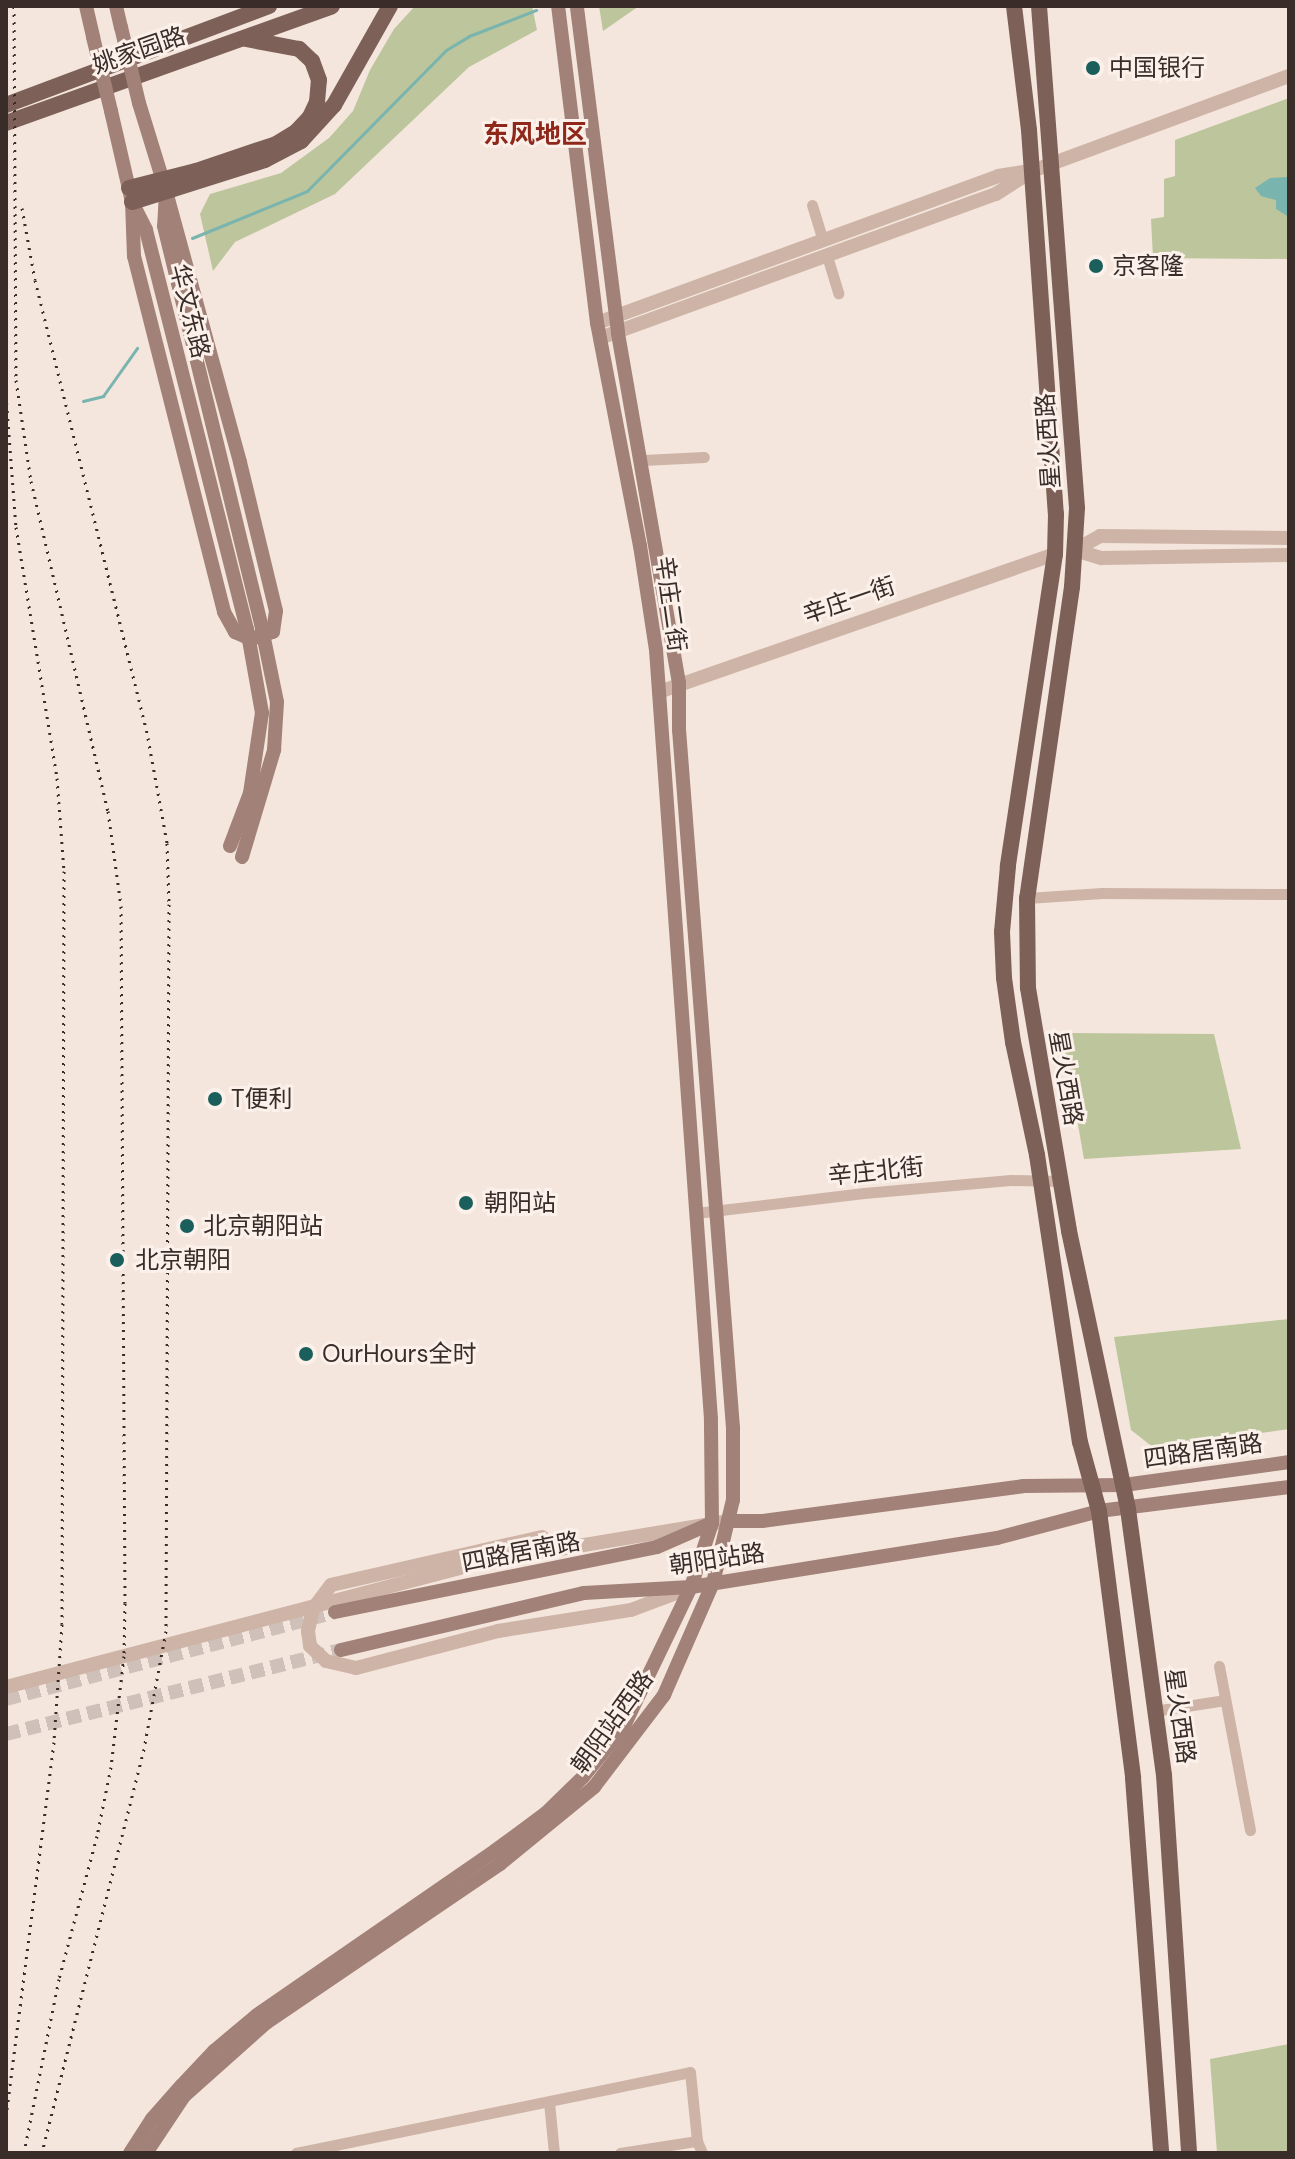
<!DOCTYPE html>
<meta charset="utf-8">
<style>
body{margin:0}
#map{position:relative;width:1295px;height:2159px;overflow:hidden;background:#f4e6dd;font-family:"DM Sans","Noto Sans SC",sans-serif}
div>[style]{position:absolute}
.green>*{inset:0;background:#bcc59b}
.water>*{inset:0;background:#79b4af}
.stream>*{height:3px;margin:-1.5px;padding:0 1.5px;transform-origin:1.5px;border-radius:1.5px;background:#79b4af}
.secondary-tunnel>*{height:14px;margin-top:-7px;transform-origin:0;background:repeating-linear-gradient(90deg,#cfc1b9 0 14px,transparent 0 21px)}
.minor>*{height:11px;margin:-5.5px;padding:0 5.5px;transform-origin:5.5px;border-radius:5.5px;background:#ceb4a7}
.tertiary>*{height:14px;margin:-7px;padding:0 7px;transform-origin:7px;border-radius:7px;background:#ceb4a7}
.secondary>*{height:14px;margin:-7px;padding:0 7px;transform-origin:7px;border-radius:7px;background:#a28278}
.primary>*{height:16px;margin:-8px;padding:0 8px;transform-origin:8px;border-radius:8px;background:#7d6058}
.rail>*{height:3px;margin-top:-1.5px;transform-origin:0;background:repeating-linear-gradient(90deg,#3a2c28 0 2px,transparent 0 8px)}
.secondary-bridge>*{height:14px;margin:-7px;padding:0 7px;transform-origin:7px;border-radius:7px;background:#a28278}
.dots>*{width:22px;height:22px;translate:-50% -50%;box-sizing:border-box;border:4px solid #fbf1ea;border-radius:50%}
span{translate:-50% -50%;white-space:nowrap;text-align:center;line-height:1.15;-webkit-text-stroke:6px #fbf1ea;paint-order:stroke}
.street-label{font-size:24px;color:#3a2c28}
.poi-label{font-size:24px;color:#3a2c28}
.left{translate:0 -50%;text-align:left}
.neighbourhood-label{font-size:26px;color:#8f281a;font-weight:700}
.frame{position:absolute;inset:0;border:8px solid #3a2c28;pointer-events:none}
</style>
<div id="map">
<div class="green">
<div style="clip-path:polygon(415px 6px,532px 6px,537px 30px,469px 67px,335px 194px,235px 242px,213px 271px,200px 214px,210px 194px,281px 173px,329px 138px,353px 111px,370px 70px,394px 29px)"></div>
<div style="clip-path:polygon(599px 6px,639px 6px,603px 31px)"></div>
<div style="clip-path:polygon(1289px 98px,1289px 259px,1153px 258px,1151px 219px,1164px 217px,1164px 179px,1175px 176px,1175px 140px)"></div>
<div style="clip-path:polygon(1062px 1033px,1214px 1034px,1241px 1149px,1084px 1159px)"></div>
<div style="clip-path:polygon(1289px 1319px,1289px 1429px,1154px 1448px,1131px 1430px,1114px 1337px)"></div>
<div style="clip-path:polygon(1289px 2044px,1289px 2153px,1217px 2153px,1210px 2059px)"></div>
</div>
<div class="water">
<div style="clip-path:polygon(1289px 177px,1289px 217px,1276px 209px,1276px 200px,1261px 196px,1255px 188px,1270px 178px)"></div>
</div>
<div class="stream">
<div style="left:192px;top:238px;width:124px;rotate:-22.2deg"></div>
<div style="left:307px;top:191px;width:198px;rotate:-45.4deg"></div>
<div style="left:446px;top:50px;width:27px;rotate:-31deg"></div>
<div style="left:469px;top:36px;width:72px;rotate:-21.2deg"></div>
<div style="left:83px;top:401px;width:21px;rotate:-14deg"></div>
<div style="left:103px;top:396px;width:59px;rotate:-54.7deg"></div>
</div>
<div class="secondary-tunnel">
<div style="left:6px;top:1699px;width:340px;rotate:-14.8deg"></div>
<div style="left:6px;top:1734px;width:345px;rotate:-14.1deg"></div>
</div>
<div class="minor">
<div style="left:812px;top:205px;width:34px;rotate:73deg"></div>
<div style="left:827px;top:256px;width:39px;rotate:73deg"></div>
<div style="left:643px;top:460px;width:61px;rotate:-2.8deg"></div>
<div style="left:1027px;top:898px;width:75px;rotate:-3.8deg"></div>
<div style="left:1102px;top:893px;width:187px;rotate:0.3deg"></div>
<div style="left:696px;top:1213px;width:169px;rotate:-6.8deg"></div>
<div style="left:864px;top:1193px;width:147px;rotate:-5.1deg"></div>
<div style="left:1010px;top:1180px;width:51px;rotate:1.1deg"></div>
<div style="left:1219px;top:1666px;width:167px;rotate:79.3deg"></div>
<div style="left:1154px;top:1711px;width:72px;rotate:-8.8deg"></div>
<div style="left:549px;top:2102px;width:51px;rotate:84.4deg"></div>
<div style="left:296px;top:2153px;width:402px;rotate:-11.6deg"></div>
<div style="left:690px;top:2072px;width:69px;rotate:84.2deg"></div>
<div style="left:697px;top:2141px;width:13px;rotate:67deg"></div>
<div style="left:620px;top:2153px;width:78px;rotate:-8.9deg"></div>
</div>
<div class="tertiary">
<div style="left:597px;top:323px;width:427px;rotate:-20.1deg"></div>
<div style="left:998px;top:176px;width:26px;rotate:-9deg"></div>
<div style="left:600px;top:338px;width:421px;rotate:-20deg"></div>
<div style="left:996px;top:194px;width:43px;rotate:-32.6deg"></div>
<div style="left:1032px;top:171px;width:274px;rotate:-20.3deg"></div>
<div style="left:1075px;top:550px;width:29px;rotate:-29deg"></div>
<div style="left:1100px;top:536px;width:189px;rotate:0.6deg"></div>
<div style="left:1075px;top:550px;width:28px;rotate:17deg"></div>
<div style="left:1102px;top:558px;width:187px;rotate:-0.9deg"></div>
<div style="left:659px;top:692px;width:419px;rotate:-19.2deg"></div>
<div style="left:542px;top:1537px;width:216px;rotate:167.2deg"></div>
<div style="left:331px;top:1585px;width:30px;rotate:127deg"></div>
<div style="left:313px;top:1609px;width:23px;rotate:103deg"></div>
<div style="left:308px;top:1631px;width:15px;rotate:82deg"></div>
<div style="left:310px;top:1646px;width:22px;rotate:43deg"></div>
<div style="left:326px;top:1661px;width:31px;rotate:13deg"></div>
<div style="left:356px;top:1668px;width:147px;rotate:-14.6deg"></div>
<div style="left:498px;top:1631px;width:135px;rotate:-9deg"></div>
<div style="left:631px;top:1610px;width:60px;rotate:-20.6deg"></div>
<div style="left:6px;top:1687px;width:491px;rotate:-14.7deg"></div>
<div style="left:481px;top:1562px;width:250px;rotate:-9.4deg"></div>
</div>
<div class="secondary">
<div style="left:86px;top:6px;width:32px;rotate:77deg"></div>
<div style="left:116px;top:6px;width:22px;rotate:77deg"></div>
<div style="left:139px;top:103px;width:92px;rotate:72.9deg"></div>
<div style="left:166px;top:191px;width:35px;rotate:93deg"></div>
<div style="left:164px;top:226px;width:415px;rotate:76.3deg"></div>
<div style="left:111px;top:111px;width:93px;rotate:77deg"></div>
<div style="left:132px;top:202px;width:31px;rotate:63deg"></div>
<div style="left:146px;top:230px;width:412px;rotate:75.8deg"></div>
<div style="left:132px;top:202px;width:54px;rotate:87.9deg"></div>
<div style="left:134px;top:256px;width:367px;rotate:75.8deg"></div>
<div style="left:224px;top:612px;width:23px;rotate:61deg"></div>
<div style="left:235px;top:632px;width:17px;rotate:24deg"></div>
<div style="left:251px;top:639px;width:23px;rotate:-18deg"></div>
<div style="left:273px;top:632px;width:21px;rotate:-82deg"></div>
<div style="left:276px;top:611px;width:153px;rotate:-103.6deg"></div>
<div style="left:240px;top:462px;width:281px;rotate:-105.3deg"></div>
<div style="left:728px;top:1521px;width:34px"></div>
<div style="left:762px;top:1521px;width:263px;rotate:-7.6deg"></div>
<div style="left:1023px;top:1486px;width:101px;rotate:-0.6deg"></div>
<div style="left:1124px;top:1485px;width:167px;rotate:-7.9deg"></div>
<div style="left:335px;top:1612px;width:328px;rotate:-11.4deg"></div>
<div style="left:657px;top:1547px;width:60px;rotate:-23.6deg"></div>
<div style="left:341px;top:1650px;width:250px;rotate:-13.2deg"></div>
<div style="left:584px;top:1593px;width:107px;rotate:-3.2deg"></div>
<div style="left:691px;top:1587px;width:310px;rotate:-9.1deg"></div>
<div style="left:997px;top:1538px;width:106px;rotate:-14.8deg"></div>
<div style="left:1099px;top:1511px;width:192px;rotate:-7.2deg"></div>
<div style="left:130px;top:2153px;width:40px;rotate:-57.1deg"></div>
<div style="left:152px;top:2119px;width:45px;rotate:-48.6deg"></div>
<div style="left:182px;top:2085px;width:47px;rotate:-46.7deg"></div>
<div style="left:214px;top:2051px;width:56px;rotate:-39.9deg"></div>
<div style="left:257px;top:2015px;width:290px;rotate:-34.6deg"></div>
<div style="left:496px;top:1850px;width:62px;rotate:-36.5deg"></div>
<div style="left:546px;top:1813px;width:52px;rotate:-44.2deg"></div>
<div style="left:583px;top:1777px;width:65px;rotate:-51.2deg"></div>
<div style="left:624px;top:1726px;width:154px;rotate:-64.3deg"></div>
<div style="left:691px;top:1587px;width:67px;rotate:-71.8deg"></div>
<div style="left:712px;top:1523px;width:104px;rotate:-90.6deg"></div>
<div style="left:711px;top:1419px;width:771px;rotate:-94.09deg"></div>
<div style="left:656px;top:650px;width:105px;rotate:-98.7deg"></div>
<div style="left:640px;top:546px;width:227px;rotate:-100.9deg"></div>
<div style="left:597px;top:323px;width:319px;rotate:-97deg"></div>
<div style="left:146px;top:2153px;width:69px;rotate:-56.3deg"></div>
<div style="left:184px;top:2096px;width:110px;rotate:-41.7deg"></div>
<div style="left:266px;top:2023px;width:283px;rotate:-34.2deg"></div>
<div style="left:500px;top:1864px;width:122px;rotate:-39.3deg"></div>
<div style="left:594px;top:1787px;width:116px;rotate:-52.7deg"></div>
<div style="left:664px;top:1695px;width:122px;rotate:-66.4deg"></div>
<div style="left:713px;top:1583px;width:85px;rotate:-76.5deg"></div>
<div style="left:733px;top:1500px;width:72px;rotate:-90deg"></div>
<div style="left:733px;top:1428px;width:700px;rotate:-94.42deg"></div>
<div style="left:679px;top:730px;width:47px;rotate:-90deg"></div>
<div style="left:679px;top:683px;width:356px;rotate:-99.9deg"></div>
<div style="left:618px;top:332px;width:329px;rotate:-97.2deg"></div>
</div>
<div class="primary">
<div style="left:1014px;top:6px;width:125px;rotate:83.1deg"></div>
<div style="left:1029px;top:130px;width:385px;rotate:86deg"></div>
<div style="left:1056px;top:514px;width:40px;rotate:91.4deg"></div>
<div style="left:1055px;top:554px;width:316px;rotate:98.6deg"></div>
<div style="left:1008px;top:866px;width:66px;rotate:95.2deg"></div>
<div style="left:1002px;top:932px;width:46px;rotate:87.5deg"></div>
<div style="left:1004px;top:978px;width:65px;rotate:82deg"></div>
<div style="left:1013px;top:1042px;width:116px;rotate:78deg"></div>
<div style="left:1037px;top:1155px;width:290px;rotate:81.5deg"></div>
<div style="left:1080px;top:1442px;width:72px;rotate:74.6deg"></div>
<div style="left:1099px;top:1511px;width:269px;rotate:82.7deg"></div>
<div style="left:1133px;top:1778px;width:376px;rotate:85.7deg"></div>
<div style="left:1039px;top:6px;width:503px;rotate:85.67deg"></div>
<div style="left:1077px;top:508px;width:79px;rotate:93.6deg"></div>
<div style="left:1072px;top:587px;width:314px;rotate:98.2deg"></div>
<div style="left:1027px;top:898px;width:90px;rotate:89.4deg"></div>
<div style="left:1028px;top:988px;width:246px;rotate:80.4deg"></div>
<div style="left:1069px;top:1231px;width:284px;rotate:78deg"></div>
<div style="left:1128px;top:1509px;width:268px;rotate:82.3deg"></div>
<div style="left:1164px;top:1775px;width:379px;rotate:86.2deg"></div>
<div style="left:6px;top:105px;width:281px;rotate:-20.6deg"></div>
<div style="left:6px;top:123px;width:346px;rotate:-19.7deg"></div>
<div style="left:129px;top:188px;width:69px;rotate:-14.2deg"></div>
<div style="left:196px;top:171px;width:84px;rotate:-18.6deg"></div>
<div style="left:276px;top:144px;width:23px;rotate:-31deg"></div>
<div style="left:296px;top:132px;width:21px;rotate:-47deg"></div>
<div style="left:310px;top:117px;width:17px;rotate:-65deg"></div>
<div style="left:317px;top:102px;width:22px;rotate:-85deg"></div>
<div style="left:319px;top:80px;width:20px;rotate:-110deg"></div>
<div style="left:312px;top:61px;width:18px;rotate:-137deg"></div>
<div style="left:299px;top:49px;width:54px;rotate:-169.3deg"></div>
<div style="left:132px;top:202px;width:139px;rotate:-17.5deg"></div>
<div style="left:265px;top:160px;width:41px;rotate:-27.8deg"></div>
<div style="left:301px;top:141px;width:49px;rotate:-47.5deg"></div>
<div style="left:334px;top:105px;width:114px;rotate:-60.5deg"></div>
</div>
<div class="rail">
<div style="left:14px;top:6px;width:374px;rotate:89.7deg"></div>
<div style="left:16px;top:380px;width:102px;rotate:81.6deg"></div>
<div style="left:31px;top:481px;width:339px;rotate:76.9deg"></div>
<div style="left:108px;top:811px;width:96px;rotate:82.2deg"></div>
<div style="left:121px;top:906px;width:697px;rotate:89.67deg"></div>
<div style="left:125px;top:1603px;width:53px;rotate:91.1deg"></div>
<div style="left:124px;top:1656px;width:112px;rotate:96.7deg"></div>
<div style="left:111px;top:1767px;width:70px;rotate:101.5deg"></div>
<div style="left:97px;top:1836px;width:148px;rotate:104.9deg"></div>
<div style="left:59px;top:1979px;width:177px;rotate:101.4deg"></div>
<div style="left:22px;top:208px;width:73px;rotate:79.8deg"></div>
<div style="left:35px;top:280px;width:472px;rotate:76.1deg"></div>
<div style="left:148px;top:738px;width:107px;rotate:79.7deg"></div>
<div style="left:167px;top:843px;width:61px;rotate:88.1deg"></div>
<div style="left:169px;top:904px;width:727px;rotate:90.24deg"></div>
<div style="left:166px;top:1631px;width:120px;rotate:100.6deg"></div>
<div style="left:144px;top:1749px;width:417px;rotate:104.2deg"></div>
<div style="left:6px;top:395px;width:132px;rotate:85.7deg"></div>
<div style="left:16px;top:527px;width:254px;rotate:80.7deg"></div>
<div style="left:57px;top:778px;width:93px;rotate:85.7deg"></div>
<div style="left:64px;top:871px;width:753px;rotate:90.15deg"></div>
<div style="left:62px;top:1624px;width:118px;rotate:93.9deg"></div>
<div style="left:54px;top:1742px;width:378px;rotate:97.3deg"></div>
</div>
<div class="secondary-bridge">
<div style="left:121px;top:27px;width:78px;rotate:76.7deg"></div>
<div style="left:93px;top:37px;width:76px;rotate:76.3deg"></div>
<div style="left:230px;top:846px;width:57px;rotate:-69.3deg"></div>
<div style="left:250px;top:793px;width:81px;rotate:-81.5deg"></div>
<div style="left:262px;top:713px;width:85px;rotate:-100.1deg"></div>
<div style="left:242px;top:857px;width:112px;rotate:-73.3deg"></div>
<div style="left:274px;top:750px;width:48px;rotate:-86.4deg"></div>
<div style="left:277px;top:702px;width:75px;rotate:-101.6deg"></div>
</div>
<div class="dots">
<div style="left:1093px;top:68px;background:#1a5f5b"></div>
<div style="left:1096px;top:266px;background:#1a5f5b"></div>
<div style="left:215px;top:1099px;background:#1a5f5b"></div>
<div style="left:466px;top:1203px;background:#1a5f5b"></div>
<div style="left:187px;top:1226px;background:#1a5f5b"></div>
<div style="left:117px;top:1260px;background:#1a5f5b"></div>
<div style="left:306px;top:1354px;background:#1a5f5b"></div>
</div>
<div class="street-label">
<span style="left:139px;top:50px;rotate:-19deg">姚家园路</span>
<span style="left:190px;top:311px;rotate:76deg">华文东路</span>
<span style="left:1048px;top:441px;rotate:-94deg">星火西路</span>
<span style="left:849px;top:600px;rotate:-19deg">辛庄一街</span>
<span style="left:671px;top:604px;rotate:82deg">辛庄二街</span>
<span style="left:1066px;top:1078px;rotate:80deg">星火西路</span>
<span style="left:876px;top:1171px;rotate:-6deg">辛庄北街</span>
<span style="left:1203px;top:1451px;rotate:-8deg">四路居南路</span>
<span style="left:521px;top:1552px;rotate:-11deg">四路居南路</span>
<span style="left:717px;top:1559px;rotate:-8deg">朝阳站路</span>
<span style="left:1180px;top:1716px;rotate:82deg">星火西路</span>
<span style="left:612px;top:1722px;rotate:-54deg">朝阳站西路</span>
</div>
<div class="poi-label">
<span class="left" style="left:1109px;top:68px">中国银行</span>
<span class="left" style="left:1112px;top:266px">京客隆</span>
<span class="left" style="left:231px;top:1099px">T便利</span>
<span class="left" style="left:484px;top:1203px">朝阳站</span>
<span class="left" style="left:203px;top:1226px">北京朝阳站</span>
<span class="left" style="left:135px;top:1260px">北京朝阳</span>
<span class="left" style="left:322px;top:1354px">OurHours全时</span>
</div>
<div class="neighbourhood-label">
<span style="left:535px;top:135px">东风地区</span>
</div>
<div class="frame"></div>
</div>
